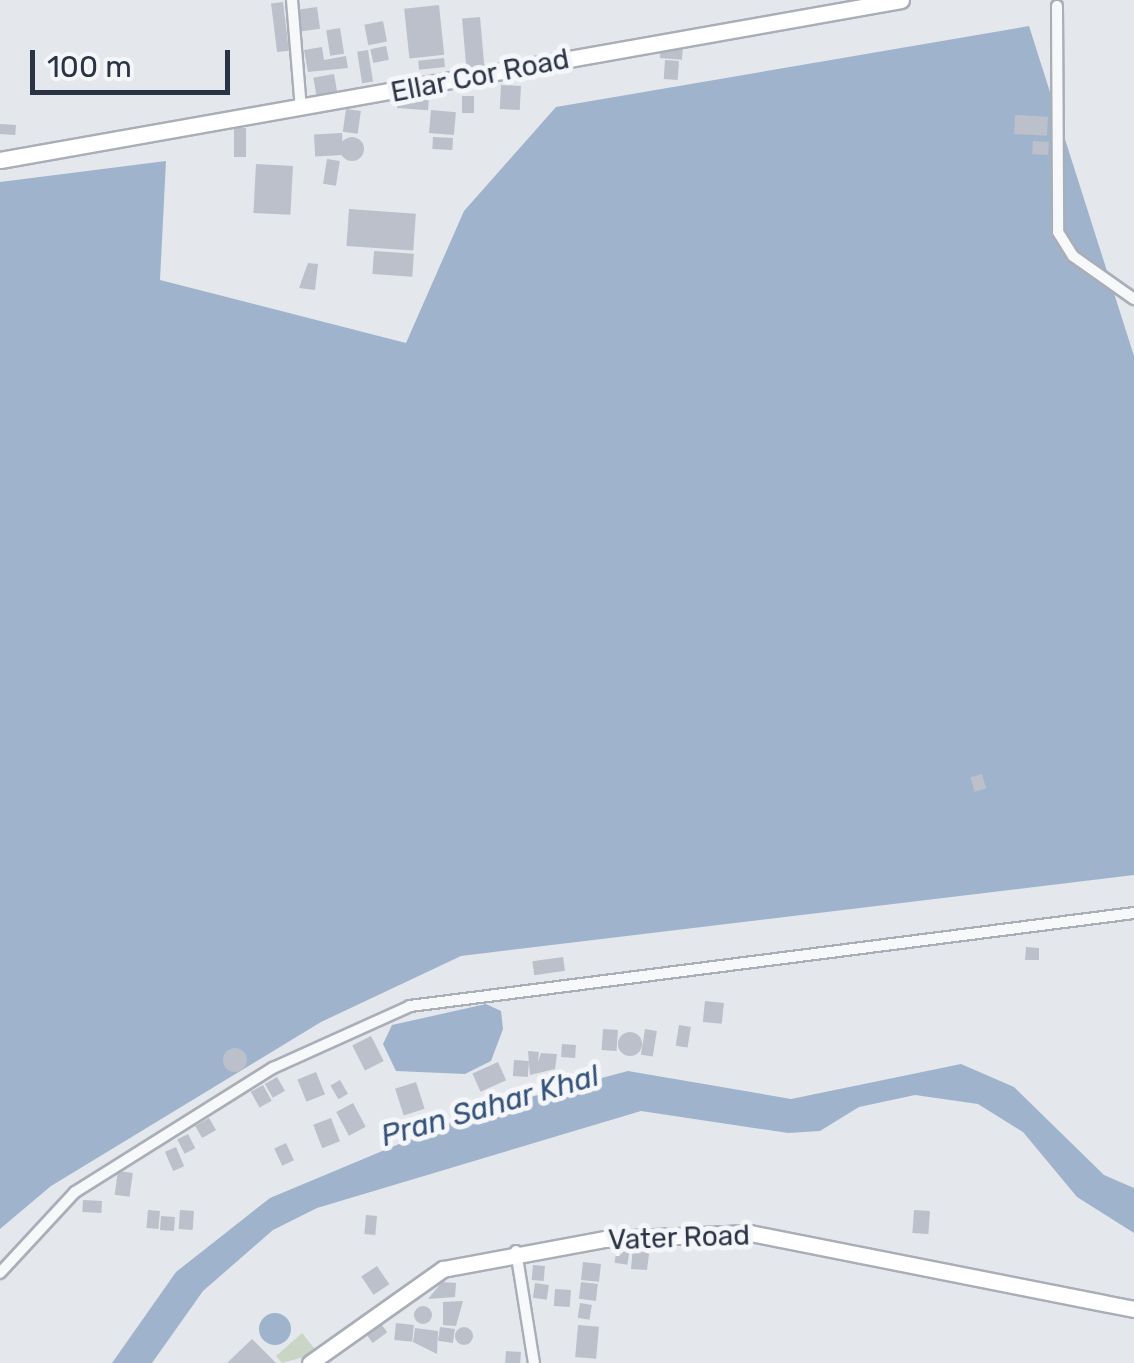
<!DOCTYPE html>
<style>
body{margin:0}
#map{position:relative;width:1134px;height:1363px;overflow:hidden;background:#e4e7ec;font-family:Rubik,sans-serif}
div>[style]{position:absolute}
.green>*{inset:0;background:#c9d6c5}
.water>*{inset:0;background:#9fb4cc}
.round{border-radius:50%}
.building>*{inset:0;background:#bbc0ca;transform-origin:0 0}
.roads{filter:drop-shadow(2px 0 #a9aeb7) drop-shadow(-2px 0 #a9aeb7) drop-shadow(0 2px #a9aeb7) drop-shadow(0 -2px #a9aeb7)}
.street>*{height:10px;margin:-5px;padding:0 5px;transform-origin:5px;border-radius:5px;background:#f7f8fa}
.secondary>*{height:15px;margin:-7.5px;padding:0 7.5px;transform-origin:7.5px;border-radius:7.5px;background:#fff}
span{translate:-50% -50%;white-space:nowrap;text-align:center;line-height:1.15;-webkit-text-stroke:10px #f4f6f9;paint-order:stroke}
.street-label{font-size:28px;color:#2b3445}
.water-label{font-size:30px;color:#34527a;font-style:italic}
.scale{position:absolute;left:30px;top:50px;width:200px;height:45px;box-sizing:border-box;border:5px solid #2b3445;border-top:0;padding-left:12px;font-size:30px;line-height:35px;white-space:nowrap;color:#2b3445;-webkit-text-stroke:8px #f4f6f9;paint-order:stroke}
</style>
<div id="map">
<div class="green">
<div style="clip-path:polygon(302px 1333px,318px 1353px,282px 1363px,276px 1356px)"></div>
</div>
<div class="water">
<div style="clip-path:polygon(1029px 26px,1134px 356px,1134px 875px,461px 956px,321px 1022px,51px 1186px,0 1229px,0 182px,166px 161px,160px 280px,406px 343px,464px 211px,556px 107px)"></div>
<div style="clip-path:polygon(486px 1004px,501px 1011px,503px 1029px,491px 1061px,465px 1074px,396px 1071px,383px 1044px,392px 1025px)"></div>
<div style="clip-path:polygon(961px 1064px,1014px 1087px,1104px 1175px,1134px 1188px,1134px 1233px,1077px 1197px,1023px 1132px,978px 1104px,915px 1095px,859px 1107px,820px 1131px,788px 1133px,641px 1111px,317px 1208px,273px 1230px,203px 1291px,152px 1363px,112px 1363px,176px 1272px,270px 1198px,478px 1111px,628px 1071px,791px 1099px)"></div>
<div class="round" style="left:259px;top:1313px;width:32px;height:32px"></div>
</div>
<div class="building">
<div style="left:283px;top:2px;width:49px;height:12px;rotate:83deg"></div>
<div style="left:439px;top:5px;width:50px;height:35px;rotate:84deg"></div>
<div style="left:317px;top:7px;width:22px;height:20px;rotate:82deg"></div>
<div style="left:480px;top:17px;width:49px;height:18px;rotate:85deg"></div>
<div style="left:383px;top:21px;width:21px;height:19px;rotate:79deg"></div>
<div style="left:340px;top:28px;width:26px;height:14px;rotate:81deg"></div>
<div style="left:386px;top:46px;width:14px;height:16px;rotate:78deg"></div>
<div style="left:661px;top:46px;width:22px;height:12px;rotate:5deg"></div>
<div style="clip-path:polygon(322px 47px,324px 60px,346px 56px,348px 68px,308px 72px,304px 50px)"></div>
<div style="left:368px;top:50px;width:32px;height:11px;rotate:81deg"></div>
<div style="left:444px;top:58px;width:9px;height:26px;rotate:84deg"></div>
<div style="left:665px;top:60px;width:14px;height:19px;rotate:4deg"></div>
<div style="left:334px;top:74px;width:22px;height:21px;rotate:80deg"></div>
<div style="left:501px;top:85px;width:20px;height:24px;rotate:3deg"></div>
<div style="left:398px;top:95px;width:31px;height:13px;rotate:4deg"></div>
<div style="left:462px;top:96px;width:12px;height:17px"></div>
<div style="left:346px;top:109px;width:15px;height:23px;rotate:8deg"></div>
<div style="left:431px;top:110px;width:25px;height:23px;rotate:5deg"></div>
<div style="left:1015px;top:115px;width:33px;height:19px;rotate:3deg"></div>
<div style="left:0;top:124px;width:16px;height:10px;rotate:4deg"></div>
<div style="left:234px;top:128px;width:12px;height:29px"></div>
<div style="left:342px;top:133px;width:22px;height:28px;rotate:87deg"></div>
<div style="left:433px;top:137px;width:20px;height:12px;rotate:3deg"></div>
<div class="round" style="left:340px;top:137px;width:24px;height:24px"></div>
<div style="left:1033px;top:141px;width:16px;height:13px;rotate:4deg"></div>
<div style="left:327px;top:159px;width:13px;height:25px;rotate:9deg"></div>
<div style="left:256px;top:164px;width:37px;height:49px;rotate:3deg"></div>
<div style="left:349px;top:209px;width:67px;height:37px;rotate:4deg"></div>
<div style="left:374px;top:251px;width:40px;height:23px;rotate:4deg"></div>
<div style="clip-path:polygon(308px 263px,318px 264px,315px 290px,299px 288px)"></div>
<div style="left:982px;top:774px;width:15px;height:12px;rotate:74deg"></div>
<div style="clip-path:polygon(1026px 947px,1039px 948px,1039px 960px,1025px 960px)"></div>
<div style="left:563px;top:957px;width:14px;height:31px;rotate:82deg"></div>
<div style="left:705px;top:1001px;width:19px;height:21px;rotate:6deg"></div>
<div style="left:679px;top:1025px;width:12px;height:21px;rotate:9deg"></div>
<div style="left:603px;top:1029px;width:15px;height:21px;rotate:4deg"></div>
<div style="left:645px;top:1029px;width:12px;height:26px;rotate:9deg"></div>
<div class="round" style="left:618px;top:1032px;width:24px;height:24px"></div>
<div style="left:371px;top:1036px;width:28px;height:21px;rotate:63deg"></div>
<div style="left:562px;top:1044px;width:14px;height:13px;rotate:4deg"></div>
<div class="round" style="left:223px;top:1048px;width:24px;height:24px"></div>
<div style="clip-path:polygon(528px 1051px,539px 1052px,538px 1062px,541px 1053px,557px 1054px,555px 1069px,530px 1075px)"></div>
<div style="left:514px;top:1060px;width:15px;height:16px;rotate:4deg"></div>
<div style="left:498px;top:1062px;width:20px;height:28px;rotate:66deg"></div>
<div style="left:316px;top:1072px;width:24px;height:20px;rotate:68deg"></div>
<div style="left:277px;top:1077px;width:16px;height:14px;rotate:60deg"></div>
<div style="left:340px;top:1080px;width:16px;height:11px;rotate:60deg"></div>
<div style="left:416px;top:1082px;width:28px;height:22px;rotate:72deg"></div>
<div style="left:263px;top:1085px;width:18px;height:14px;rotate:61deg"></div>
<div style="left:353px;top:1103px;width:27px;height:19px;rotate:62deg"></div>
<div style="left:209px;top:1118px;width:14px;height:16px;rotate:60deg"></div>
<div style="left:331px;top:1118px;width:25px;height:19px;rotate:69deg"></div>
<div style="left:188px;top:1134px;width:16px;height:12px;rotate:63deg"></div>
<div style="left:286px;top:1143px;width:19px;height:13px;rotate:65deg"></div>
<div style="left:176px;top:1147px;width:21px;height:12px;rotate:67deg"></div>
<div style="left:118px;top:1171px;width:15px;height:24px;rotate:8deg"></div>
<div style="left:83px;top:1200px;width:19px;height:12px;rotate:3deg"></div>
<div style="left:148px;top:1210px;width:12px;height:18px;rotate:5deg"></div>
<div style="left:180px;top:1210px;width:14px;height:19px;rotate:4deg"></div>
<div style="left:914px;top:1210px;width:16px;height:23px;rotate:4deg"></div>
<div style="left:366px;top:1215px;width:11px;height:19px;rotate:5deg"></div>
<div style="left:161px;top:1216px;width:14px;height:14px;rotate:4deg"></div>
<div style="left:617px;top:1247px;width:13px;height:16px;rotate:9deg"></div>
<div style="clip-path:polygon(633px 1247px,649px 1254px,647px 1270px,631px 1269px)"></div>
<div style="left:583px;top:1262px;width:18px;height:18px;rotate:6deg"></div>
<div style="left:533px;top:1265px;width:12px;height:15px;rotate:5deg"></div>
<div style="left:377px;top:1266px;width:22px;height:19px;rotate:56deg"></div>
<div style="clip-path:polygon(442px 1282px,456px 1283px,455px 1297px,428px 1299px)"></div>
<div style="left:581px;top:1282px;width:17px;height:17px;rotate:7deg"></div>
<div style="left:535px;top:1283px;width:14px;height:15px;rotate:8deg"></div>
<div style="left:555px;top:1289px;width:16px;height:17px;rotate:4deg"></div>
<div style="clip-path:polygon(463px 1301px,456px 1326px,443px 1325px,443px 1302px)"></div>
<div style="left:580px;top:1303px;width:12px;height:15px;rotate:9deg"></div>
<div class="round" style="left:414px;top:1306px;width:18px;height:18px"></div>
<div style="left:379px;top:1321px;width:14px;height:18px;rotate:54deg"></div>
<div style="left:396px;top:1323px;width:18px;height:17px;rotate:6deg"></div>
<div style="left:578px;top:1325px;width:21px;height:32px;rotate:5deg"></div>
<div style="left:440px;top:1327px;width:15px;height:14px;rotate:8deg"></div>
<div class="round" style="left:455px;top:1327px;width:18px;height:18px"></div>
<div style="clip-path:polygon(415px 1328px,438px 1331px,437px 1354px,413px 1342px)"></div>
<div style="clip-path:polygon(252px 1339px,276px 1363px,227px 1363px)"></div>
<div style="left:506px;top:1351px;width:15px;height:12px;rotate:4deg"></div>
</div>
<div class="roads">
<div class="street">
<div style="left:292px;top:0;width:109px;rotate:85.3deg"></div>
<div style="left:1057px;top:6px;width:226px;rotate:89.7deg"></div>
<div style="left:1058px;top:232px;width:28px;rotate:58deg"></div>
<div style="left:1073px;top:256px;width:75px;rotate:35.2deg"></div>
<div style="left:516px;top:1251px;width:113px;rotate:80.9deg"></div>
<div style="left:0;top:1273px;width:110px;rotate:-47.2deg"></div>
<div style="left:75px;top:1192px;width:234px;rotate:-32.1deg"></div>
<div style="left:273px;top:1068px;width:150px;rotate:-24.3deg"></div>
<div style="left:410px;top:1006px;width:730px;rotate:-7.32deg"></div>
</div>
<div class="secondary">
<div style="left:0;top:160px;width:915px;rotate:-10.07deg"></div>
<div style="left:310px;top:1363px;width:163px;rotate:-35.3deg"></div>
<div style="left:443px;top:1269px;width:165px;rotate:-10.5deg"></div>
<div style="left:605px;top:1239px;width:145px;rotate:-2.4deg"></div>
<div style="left:750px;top:1233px;width:391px;rotate:11.2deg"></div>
</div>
</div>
<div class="street-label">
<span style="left:480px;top:76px;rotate:-11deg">Ellar Cor Road</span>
<span style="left:679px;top:1238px;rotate:-2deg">Vater Road</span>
</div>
<div class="water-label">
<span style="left:490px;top:1106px;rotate:-16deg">Pran Sahar Khal</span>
</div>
<div class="scale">100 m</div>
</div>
